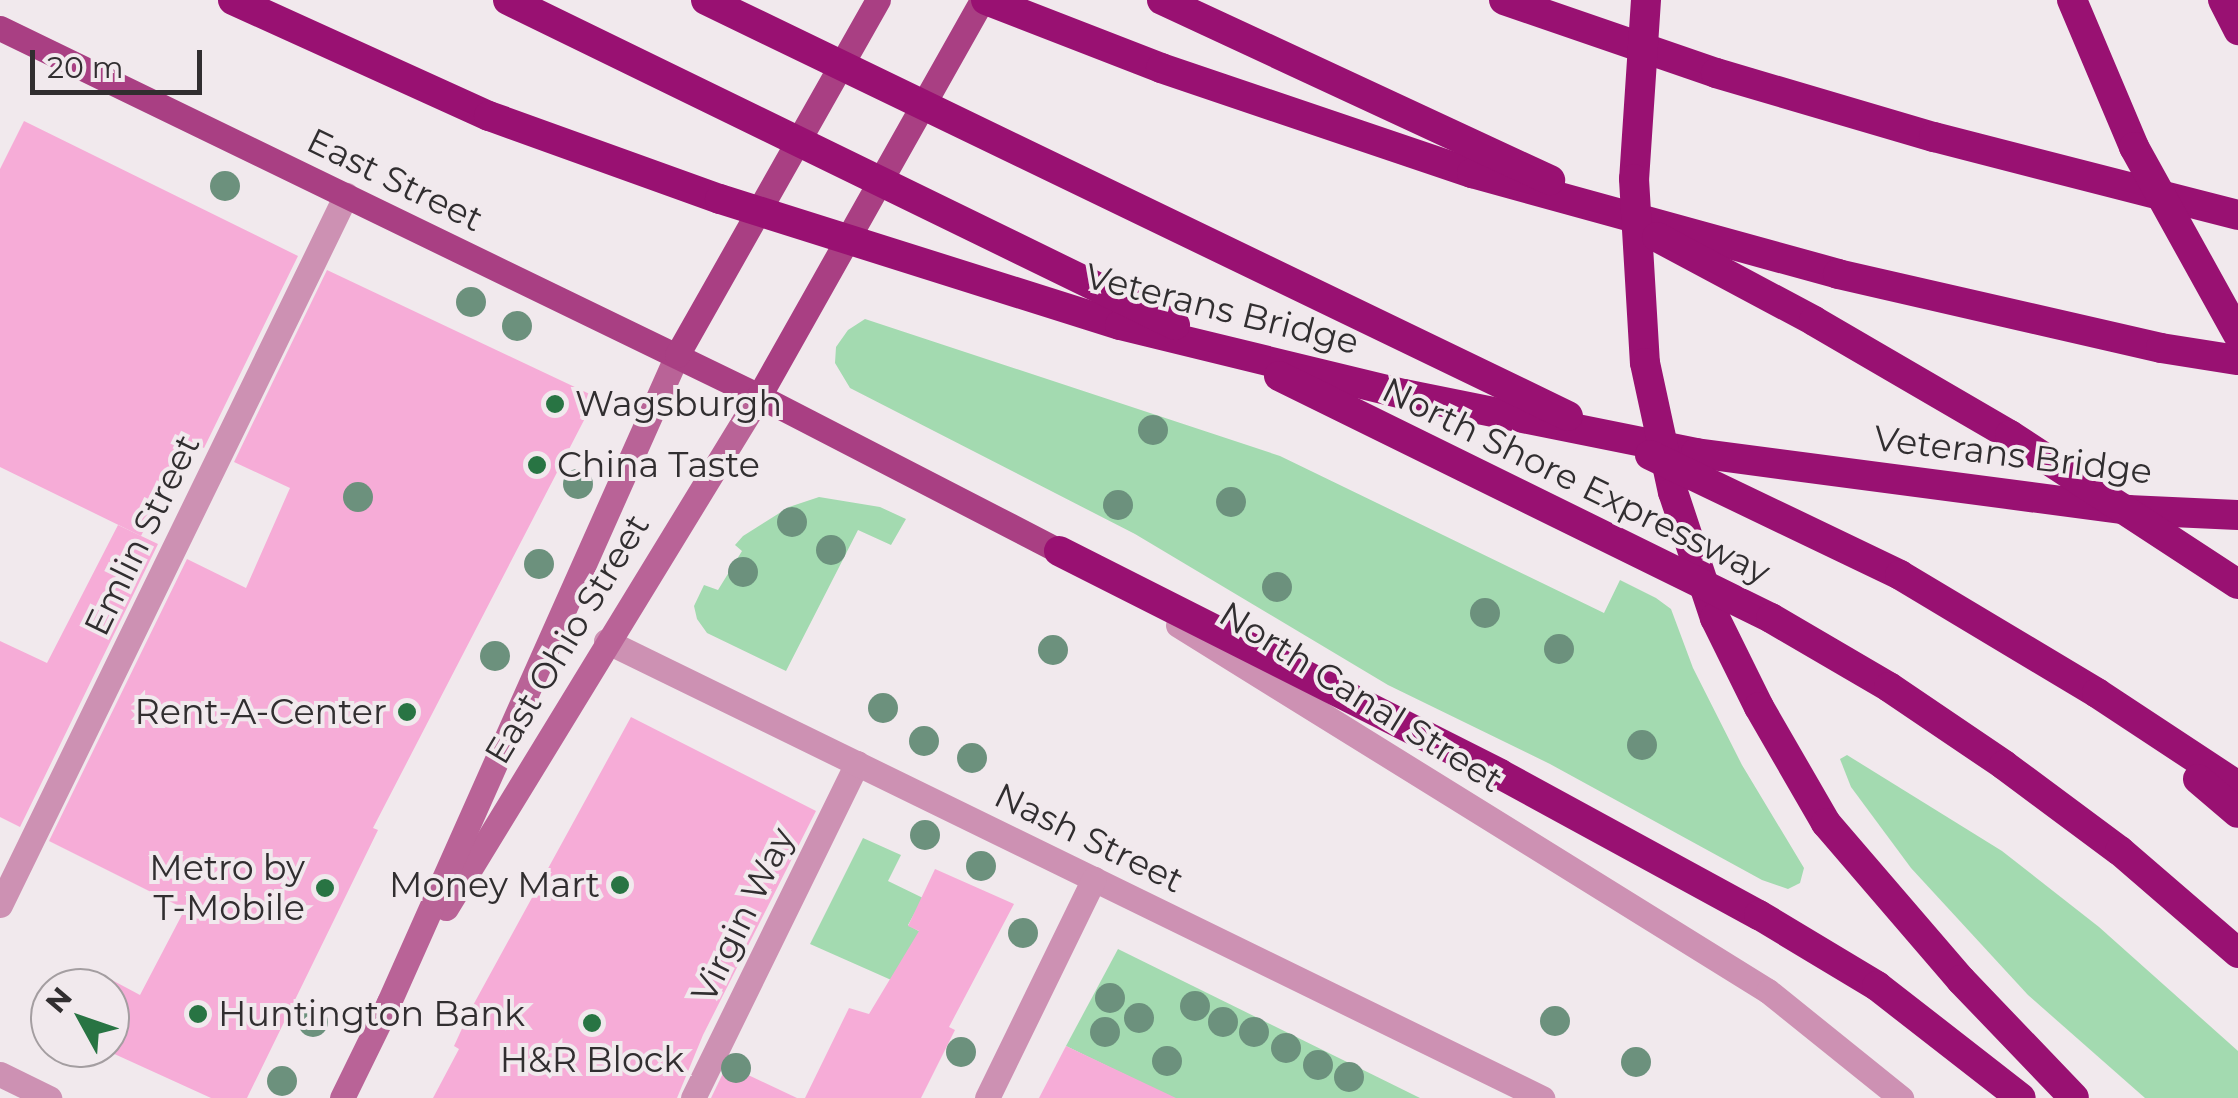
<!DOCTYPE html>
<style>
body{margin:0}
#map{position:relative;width:2238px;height:1098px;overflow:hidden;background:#f1e9ed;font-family:Montserrat,sans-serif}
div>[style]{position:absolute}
.green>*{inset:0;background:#a3dab0}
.building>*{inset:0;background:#f6acd7}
.service>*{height:25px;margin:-12.5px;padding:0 12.5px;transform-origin:12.5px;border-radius:12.5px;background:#cd91b3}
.minor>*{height:25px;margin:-12.5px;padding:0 12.5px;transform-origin:12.5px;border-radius:12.5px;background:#cd91b3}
.tertiary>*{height:25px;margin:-12.5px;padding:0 12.5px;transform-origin:12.5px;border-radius:12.5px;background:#cd91b3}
.secondary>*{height:25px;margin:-12.5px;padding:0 12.5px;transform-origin:12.5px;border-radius:12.5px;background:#b96397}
.primary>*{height:25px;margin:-12.5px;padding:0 12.5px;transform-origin:12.5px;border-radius:12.5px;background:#a93f83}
.motorway>*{height:30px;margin:-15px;padding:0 15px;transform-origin:15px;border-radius:15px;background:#991172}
.trees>*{width:30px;height:30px;margin:-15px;border-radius:50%;background:#6c917d}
.dots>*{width:28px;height:28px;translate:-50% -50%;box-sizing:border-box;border:5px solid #f1e9ed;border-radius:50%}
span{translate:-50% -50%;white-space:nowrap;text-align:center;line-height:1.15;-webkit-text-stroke:8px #f1e9ed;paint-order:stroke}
.street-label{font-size:35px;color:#312e30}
.poi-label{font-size:35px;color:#312e30}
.left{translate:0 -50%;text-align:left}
.right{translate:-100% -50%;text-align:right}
.north{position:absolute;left:30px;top:968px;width:100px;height:100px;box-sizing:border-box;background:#f1e9ed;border:2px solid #a49ea1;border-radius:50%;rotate:310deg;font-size:28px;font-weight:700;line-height:40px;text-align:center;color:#312e30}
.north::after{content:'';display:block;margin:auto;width:35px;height:45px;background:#287443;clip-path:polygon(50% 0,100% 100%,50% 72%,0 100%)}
.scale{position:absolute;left:30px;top:50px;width:172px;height:45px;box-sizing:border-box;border:5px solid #312e30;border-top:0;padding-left:12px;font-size:30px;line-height:35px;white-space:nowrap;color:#312e30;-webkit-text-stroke:8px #f1e9ed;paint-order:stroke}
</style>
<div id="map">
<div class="green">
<div style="clip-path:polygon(865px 319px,1280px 456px,1604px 613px,1620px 580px,1656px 598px,1671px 609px,1693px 668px,1742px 765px,1804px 868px,1800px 883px,1788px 889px,1762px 880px,1550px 764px,1388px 685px,1135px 534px,850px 388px,835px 363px,836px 347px,848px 330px)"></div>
<div style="clip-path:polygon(819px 497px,880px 507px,906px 519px,891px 545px,858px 530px,786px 671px,707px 633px,697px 619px,694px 606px,704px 585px,718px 590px,742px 551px,735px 545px,743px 536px,789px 507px)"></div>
<div style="clip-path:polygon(1847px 755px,2002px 851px,2099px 927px,2238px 1051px,2238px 1098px,2145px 1098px,2028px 995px,1911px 868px,1851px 787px,1840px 759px)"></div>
<div style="clip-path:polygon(863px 838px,901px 855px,888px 881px,923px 898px,908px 925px,922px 933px,898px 983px,810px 944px)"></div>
<div style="clip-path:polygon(1118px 949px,1420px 1098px,1173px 1098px,1066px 1046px)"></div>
</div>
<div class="building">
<div style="clip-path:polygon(24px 121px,298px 256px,204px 448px,188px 441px,141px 536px,0 467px,0 169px)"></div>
<div style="clip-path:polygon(327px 270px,596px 397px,373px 828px,378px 830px,247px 1098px,211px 1098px,110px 1052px,110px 979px,140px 995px,185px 909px,49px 841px,187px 559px,246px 588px,290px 488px,234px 462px)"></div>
<div style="clip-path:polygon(118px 525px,158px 544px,20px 827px,0 817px,0 641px,47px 663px)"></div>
<div style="clip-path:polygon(631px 717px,816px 811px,703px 1035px,677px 1098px,433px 1098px,459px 1049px,454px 1046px,471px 1009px)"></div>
<div style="clip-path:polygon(935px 869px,1014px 904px,949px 1027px,955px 1030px,921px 1098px,805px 1098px,849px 1008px,869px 1014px,919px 931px,908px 926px)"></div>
<div style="clip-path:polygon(1066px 1046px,1176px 1098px,1039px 1098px)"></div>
<div style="clip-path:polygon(727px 1065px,797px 1098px,711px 1098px)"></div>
</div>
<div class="service">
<div style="left:0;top:905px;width:790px;rotate:-64.02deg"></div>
<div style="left:693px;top:1098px;width:373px;rotate:-63.9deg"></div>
</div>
<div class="minor">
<div style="left:606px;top:641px;width:1042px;rotate:26.02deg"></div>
<div style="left:0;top:1074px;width:55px;rotate:26.1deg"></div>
<div style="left:987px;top:1098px;width:244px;rotate:-64deg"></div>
</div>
<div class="tertiary">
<div style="left:1178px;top:625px;width:694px;rotate:31.81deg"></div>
<div style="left:1768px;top:991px;width:171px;rotate:38.8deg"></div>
</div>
<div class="secondary">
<div style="left:446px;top:908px;width:600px;rotate:-58.56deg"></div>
<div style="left:342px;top:1098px;width:107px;rotate:-63.9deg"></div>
<div style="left:389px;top:1002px;width:708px;rotate:-66deg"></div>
</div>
<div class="primary">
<div style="left:0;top:28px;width:844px;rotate:25.87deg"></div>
<div style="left:759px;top:396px;width:338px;rotate:27.3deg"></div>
<div style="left:677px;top:355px;width:408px;rotate:-60.5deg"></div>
<div style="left:759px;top:396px;width:454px;rotate:-60.6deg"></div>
</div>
<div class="motorway">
<div style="left:233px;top:0;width:281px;rotate:24.4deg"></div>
<div style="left:489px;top:116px;width:245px;rotate:19.8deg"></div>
<div style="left:720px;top:199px;width:419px;rotate:17.5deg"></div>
<div style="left:1120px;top:325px;width:292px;rotate:13.7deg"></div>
<div style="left:1404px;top:394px;width:298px;rotate:11.4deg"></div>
<div style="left:1696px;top:453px;width:436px;rotate:7.5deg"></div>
<div style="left:2128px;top:510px;width:110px;rotate:2.6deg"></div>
<div style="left:508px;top:0;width:742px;rotate:25.98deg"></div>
<div style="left:706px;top:0;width:957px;rotate:25.76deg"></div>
<div style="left:986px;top:0;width:188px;rotate:21.2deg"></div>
<div style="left:1161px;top:68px;width:328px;rotate:18.7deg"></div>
<div style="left:1472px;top:173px;width:380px;rotate:15.4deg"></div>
<div style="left:1838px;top:274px;width:331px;rotate:12.9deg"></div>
<div style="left:2161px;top:348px;width:78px;rotate:8.9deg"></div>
<div style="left:1162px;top:0;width:428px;rotate:24.9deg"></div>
<div style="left:1504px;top:0;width:224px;rotate:19deg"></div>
<div style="left:1716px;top:73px;width:227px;rotate:16.4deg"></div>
<div style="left:1934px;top:137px;width:314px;rotate:14.4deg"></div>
<div style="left:1646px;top:0;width:179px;rotate:93.8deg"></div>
<div style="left:1634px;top:179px;width:184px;rotate:86.6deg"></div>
<div style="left:1645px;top:363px;width:132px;rotate:77.8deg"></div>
<div style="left:1673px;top:492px;width:133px;rotate:71.6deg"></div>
<div style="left:1715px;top:618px;width:99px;rotate:63.7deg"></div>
<div style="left:1759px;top:707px;width:134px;rotate:60deg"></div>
<div style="left:1826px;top:823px;width:207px;rotate:49.3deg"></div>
<div style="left:1961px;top:980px;width:163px;rotate:46.2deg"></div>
<div style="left:2072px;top:0;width:160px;rotate:67.1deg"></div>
<div style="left:2134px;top:147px;width:215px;rotate:61deg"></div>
<div style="left:2223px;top:0;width:34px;rotate:63deg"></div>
<div style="left:1657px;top:237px;width:178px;rotate:28.1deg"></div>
<div style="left:1814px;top:321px;width:227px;rotate:30.2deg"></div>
<div style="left:2010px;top:435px;width:272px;rotate:33.2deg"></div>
<div style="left:1279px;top:376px;width:548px;rotate:26.19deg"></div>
<div style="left:1771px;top:618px;width:137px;rotate:30.3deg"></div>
<div style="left:1889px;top:687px;width:139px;rotate:34.1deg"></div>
<div style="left:2004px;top:765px;width:144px;rotate:36.6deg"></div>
<div style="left:2120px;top:851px;width:156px;rotate:40.8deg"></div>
<div style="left:1650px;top:455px;width:277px;rotate:25.6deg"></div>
<div style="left:1900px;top:575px;width:230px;rotate:30.9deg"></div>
<div style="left:2097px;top:693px;width:169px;rotate:33.4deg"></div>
<div style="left:1059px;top:551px;width:494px;rotate:26.8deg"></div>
<div style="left:1500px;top:774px;width:295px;rotate:28.6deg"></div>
<div style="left:1759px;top:915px;width:138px;rotate:31deg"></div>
<div style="left:1877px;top:986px;width:182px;rotate:37.9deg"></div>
<div style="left:2198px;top:779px;width:52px;rotate:40.4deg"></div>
</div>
<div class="trees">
<div style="left:225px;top:186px"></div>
<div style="left:471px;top:302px"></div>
<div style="left:517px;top:326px"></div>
<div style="left:1153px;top:430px"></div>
<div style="left:578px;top:484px"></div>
<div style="left:358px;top:497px"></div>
<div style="left:1231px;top:502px"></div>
<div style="left:1118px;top:505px"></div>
<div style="left:792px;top:522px"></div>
<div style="left:831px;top:550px"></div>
<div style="left:539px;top:564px"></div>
<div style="left:743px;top:572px"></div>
<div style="left:1277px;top:587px"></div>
<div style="left:1485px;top:613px"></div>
<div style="left:1559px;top:649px"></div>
<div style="left:1053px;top:650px"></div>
<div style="left:495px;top:656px"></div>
<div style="left:883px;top:708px"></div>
<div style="left:924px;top:741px"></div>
<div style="left:1642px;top:745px"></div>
<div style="left:972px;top:758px"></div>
<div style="left:925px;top:835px"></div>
<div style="left:981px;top:866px"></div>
<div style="left:1023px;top:933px"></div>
<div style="left:1110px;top:998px"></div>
<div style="left:1195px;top:1006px"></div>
<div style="left:1139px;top:1018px"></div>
<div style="left:1555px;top:1021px"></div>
<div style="left:313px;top:1022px"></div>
<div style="left:1223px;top:1022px"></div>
<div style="left:1105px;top:1032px"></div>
<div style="left:1254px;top:1032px"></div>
<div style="left:1286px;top:1048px"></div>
<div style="left:961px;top:1052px"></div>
<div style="left:1167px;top:1061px"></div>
<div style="left:1636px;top:1062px"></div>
<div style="left:1318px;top:1065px"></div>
<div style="left:736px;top:1068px"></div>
<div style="left:1349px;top:1077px"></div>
<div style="left:282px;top:1081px"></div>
</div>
<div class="dots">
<div style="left:555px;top:404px;background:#287443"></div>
<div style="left:537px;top:465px;background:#287443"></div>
<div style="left:407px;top:712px;background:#287443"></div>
<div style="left:620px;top:885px;background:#287443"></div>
<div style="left:325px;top:888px;background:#287443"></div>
<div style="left:198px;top:1014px;background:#287443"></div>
<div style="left:592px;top:1023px;background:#287443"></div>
</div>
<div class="street-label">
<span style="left:395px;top:180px;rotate:26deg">East Street</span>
<span style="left:1222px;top:309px;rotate:14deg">Veterans Bridge</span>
<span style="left:2013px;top:455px;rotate:7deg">Veterans Bridge</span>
<span style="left:1576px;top:481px;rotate:26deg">North Shore Expressway</span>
<span style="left:142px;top:535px;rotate:-64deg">Emlin Street</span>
<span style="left:567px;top:639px;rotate:-59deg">East Ohio Street</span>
<span style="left:1361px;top:697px;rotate:32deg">North Canal Street</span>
<span style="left:1089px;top:838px;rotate:26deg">Nash Street</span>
<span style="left:743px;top:915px;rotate:-64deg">Virgin Way</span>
</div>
<div class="poi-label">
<span class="left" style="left:575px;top:404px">Wagsburgh</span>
<span class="left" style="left:557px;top:465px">China Taste</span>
<span class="right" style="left:387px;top:712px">Rent-A-Center</span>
<span class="right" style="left:305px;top:888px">Metro by<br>T-Mobile</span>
<span class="right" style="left:600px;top:885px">Money Mart</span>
<span class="left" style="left:218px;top:1014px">Huntington Bank</span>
<span style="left:592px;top:1060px">H&amp;R Block</span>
</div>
<div class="north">N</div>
<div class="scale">20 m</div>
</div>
